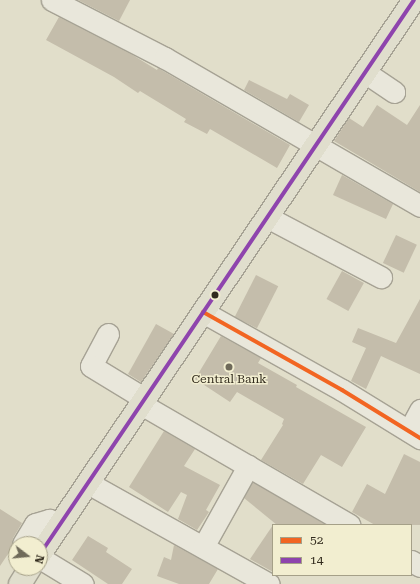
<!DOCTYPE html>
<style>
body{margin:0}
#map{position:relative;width:420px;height:584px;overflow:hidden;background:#e1deca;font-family:"Roboto Serif",serif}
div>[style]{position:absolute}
.building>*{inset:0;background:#c4bdab;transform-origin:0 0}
.roads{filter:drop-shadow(1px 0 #a6a294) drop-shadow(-1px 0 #a6a294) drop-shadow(0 1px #a6a294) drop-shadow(0 -1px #a6a294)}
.minor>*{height:21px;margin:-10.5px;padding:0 10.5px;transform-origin:10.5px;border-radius:10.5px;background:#e9e7db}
.major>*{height:22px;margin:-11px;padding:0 11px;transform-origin:11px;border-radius:11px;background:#e0decd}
.bus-1>*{height:4px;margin:-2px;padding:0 2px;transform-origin:2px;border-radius:2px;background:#f26522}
.bus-2>*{height:4px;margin:-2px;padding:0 2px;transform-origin:2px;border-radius:2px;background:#8e44ad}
.dots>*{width:11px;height:11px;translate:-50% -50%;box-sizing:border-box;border:2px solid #f2eed0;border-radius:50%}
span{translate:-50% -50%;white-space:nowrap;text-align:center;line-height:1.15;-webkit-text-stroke:3px #f2eed0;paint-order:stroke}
.poi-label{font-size:12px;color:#322b1d}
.legend{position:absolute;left:272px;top:524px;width:140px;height:52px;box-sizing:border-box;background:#f2eed0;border:1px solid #a5a088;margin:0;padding:5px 7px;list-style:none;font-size:12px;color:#322b1d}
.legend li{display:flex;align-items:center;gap:8px;height:20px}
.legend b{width:20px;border:1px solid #a5a088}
.north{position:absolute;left:8px;top:536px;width:40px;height:40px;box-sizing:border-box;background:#f2eed0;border:1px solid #a5a088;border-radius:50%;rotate:106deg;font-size:11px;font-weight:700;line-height:16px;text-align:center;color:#322b1d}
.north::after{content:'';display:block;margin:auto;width:14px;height:18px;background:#6f6a5a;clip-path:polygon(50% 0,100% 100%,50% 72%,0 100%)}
</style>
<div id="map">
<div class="building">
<div style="clip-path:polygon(78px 0,130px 0,119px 21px)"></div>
<div style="clip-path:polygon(59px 17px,131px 54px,157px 70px,158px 68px,290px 145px,277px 168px,210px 129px,207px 134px,184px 122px,186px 119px,140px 91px,138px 93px,114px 77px,46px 40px)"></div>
<div style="clip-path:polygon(249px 80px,287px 99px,290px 94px,309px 105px,299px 122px,244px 90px)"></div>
<div style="clip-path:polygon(377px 105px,407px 125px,420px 105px,420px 192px,334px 141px,349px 118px,363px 127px)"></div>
<div style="clip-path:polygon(342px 175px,393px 204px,386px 219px,333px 195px)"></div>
<div style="left:396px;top:235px;width:23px;height:31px;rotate:25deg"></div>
<div style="left:342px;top:271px;width:25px;height:32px;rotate:29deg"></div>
<div style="left:256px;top:275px;width:25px;height:47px;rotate:27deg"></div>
<div style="clip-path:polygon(420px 299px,420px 374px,381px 356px,366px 389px,351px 381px,366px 348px,352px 342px,358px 328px,396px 343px)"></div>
<div style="clip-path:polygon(156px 324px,174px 334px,141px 382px,128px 374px)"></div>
<div style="clip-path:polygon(221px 336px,261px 358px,258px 363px,297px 385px,296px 387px,366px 427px,342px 467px,321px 455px,303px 484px,261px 460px,283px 425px,282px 424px,284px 419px,237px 392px,230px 402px,195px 379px)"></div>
<div style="clip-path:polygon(164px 431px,195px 449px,184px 466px,220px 485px,206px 510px,209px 512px,197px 530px,178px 519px,187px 495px,181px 492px,168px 512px,129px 487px)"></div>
<div style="clip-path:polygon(404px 454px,420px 462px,420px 525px,375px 525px,352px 512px,367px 484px,385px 494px)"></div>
<div style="clip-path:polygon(253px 482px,326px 525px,277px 525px,244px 498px)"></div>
<div style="clip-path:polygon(0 509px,22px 523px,13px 538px,12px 548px,0 566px)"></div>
<div style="clip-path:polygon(273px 525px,273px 572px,250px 559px)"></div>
<div style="clip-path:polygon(88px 536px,108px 548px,106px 552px,132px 569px,122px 584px,108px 584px,72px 560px)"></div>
<div style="clip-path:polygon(174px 545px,218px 569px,209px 584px,179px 584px,157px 576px,164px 557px,171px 560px)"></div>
</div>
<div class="roads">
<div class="minor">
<div style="left:52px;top:0;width:127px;rotate:27.2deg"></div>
<div style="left:165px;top:58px;width:295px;rotate:30.1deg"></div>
<div style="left:366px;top:73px;width:34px;rotate:34deg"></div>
<div style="left:267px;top:217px;width:129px;rotate:27.8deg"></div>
<div style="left:203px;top:312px;width:159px;rotate:29.3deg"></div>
<div style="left:342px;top:390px;width:92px;rotate:31.6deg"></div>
<div style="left:108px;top:334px;width:36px;rotate:118deg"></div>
<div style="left:91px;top:366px;width:63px;rotate:31.4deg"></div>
<div style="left:141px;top:404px;width:241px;rotate:30.1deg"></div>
<div style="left:409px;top:431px;width:24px;rotate:-62deg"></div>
<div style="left:88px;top:483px;width:207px;rotate:29.2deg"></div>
<div style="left:23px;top:544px;width:23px;rotate:-59deg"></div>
<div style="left:35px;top:524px;width:15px;rotate:-16deg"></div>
<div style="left:49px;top:520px;width:12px;rotate:20deg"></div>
<div style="left:203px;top:547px;width:93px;rotate:-60.9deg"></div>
<div style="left:40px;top:558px;width:50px;rotate:31.2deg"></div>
<div style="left:411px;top:561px;width:10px;rotate:29deg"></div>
</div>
<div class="major">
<div style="left:40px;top:554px;width:668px;rotate:-55.98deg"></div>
<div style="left:20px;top:584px;width:19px;rotate:-58deg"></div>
</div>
</div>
<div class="bus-1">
<div style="left:203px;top:312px;width:159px;rotate:29.3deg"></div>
<div style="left:342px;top:390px;width:92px;rotate:31.6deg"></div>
</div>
<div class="bus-2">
<div style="left:40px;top:554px;width:668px;rotate:-55.98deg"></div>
</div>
<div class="dots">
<div style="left:215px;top:295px;background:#322b1d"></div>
<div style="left:229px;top:367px;background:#6f6a5a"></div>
</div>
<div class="poi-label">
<span style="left:229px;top:380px">Central Bank</span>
</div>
<ul class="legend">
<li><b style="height:5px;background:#f26522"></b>52</li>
<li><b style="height:5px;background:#8e44ad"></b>14</li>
</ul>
<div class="north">N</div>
</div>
